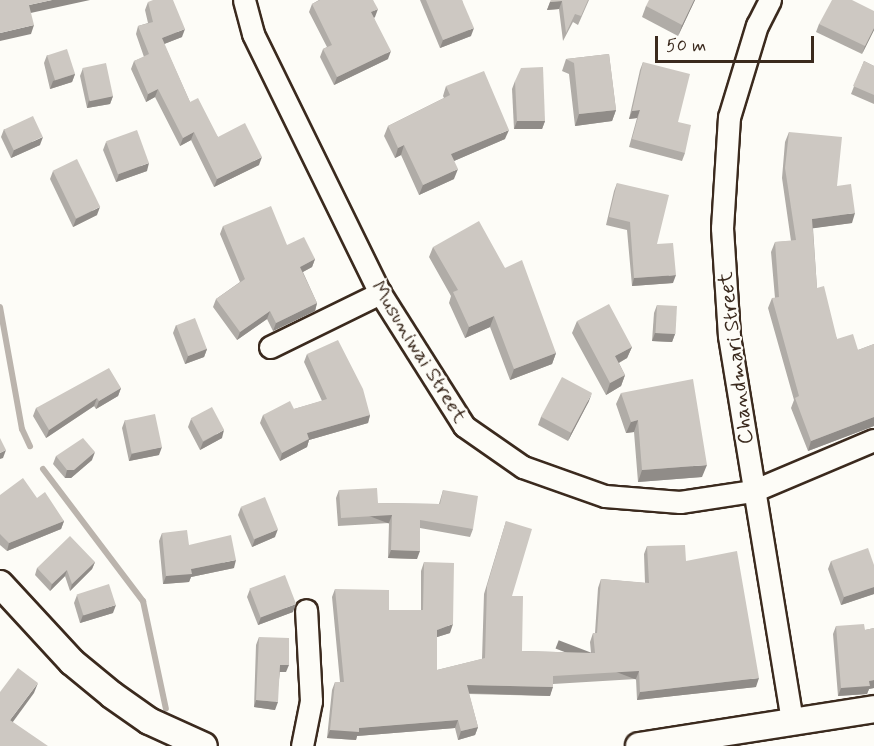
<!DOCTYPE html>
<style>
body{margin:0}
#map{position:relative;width:874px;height:746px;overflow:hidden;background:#fdfcf7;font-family:Mynerve,sans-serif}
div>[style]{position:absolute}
.stream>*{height:6px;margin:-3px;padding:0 3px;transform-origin:3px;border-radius:3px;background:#bbb4ad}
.roads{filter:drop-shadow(2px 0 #3b2a1e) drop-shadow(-2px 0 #3b2a1e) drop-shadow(0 2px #3b2a1e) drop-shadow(0 -2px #3b2a1e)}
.minor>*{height:21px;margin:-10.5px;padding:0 10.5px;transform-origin:10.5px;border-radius:10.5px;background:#fdfcf7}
.major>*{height:26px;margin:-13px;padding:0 13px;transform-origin:13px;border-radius:13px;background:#fdfcf7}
.wall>*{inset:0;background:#b0aca7}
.shaded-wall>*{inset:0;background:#908c88;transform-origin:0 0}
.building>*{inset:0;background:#cdc8c2;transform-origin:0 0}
span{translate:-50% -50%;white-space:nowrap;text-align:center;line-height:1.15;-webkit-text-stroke:4.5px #fdfcf7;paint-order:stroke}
.street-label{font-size:21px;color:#3b2a1e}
.scale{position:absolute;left:655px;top:36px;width:159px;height:27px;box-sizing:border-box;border:3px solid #3b2a1e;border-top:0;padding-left:8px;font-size:18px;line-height:21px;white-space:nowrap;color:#3b2a1e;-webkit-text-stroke:4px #fdfcf7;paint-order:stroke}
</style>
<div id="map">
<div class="stream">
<div style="left:0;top:307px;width:124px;rotate:79.8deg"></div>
<div style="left:22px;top:429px;width:19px;rotate:65deg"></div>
<div style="left:43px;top:469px;width:166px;rotate:52.9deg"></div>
<div style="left:143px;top:601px;width:110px;rotate:78deg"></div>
</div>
<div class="roads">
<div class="minor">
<div style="left:244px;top:0;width:35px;rotate:75deg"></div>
<div style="left:253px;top:34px;width:288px;rotate:63.9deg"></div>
<div style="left:380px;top:293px;width:157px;rotate:57.7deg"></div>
<div style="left:464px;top:426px;width:72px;rotate:34.8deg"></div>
<div style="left:523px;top:467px;width:87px;rotate:19.5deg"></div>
<div style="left:605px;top:496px;width:75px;rotate:4.6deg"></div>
<div style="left:680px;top:502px;width:74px;rotate:-8.6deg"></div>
<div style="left:753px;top:491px;width:131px;rotate:-22.9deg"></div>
<div style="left:770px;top:0;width:28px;rotate:117deg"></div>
<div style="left:757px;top:25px;width:96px;rotate:106.9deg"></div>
<div style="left:729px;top:117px;width:111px;rotate:93.6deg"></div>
<div style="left:722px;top:228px;width:108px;rotate:86.3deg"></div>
<div style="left:729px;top:336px;width:388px;rotate:80.7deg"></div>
<div style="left:270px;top:347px;width:123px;rotate:-26.1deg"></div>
<div style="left:302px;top:746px;width:46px;rotate:-78.7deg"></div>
<div style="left:311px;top:701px;width:91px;rotate:-93.1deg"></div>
</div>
<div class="major">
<div style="left:0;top:584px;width:106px;rotate:47.3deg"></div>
<div style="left:72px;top:662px;width:52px;rotate:39.5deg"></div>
<div style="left:112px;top:695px;width:45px;rotate:35.1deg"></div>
<div style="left:149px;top:721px;width:60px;rotate:24.4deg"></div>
<div style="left:639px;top:746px;width:238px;rotate:-8.9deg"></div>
</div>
</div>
<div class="wall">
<div style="clip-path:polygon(319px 0,373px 0,375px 17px,374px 18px,388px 59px,334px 85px,320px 57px,323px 49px,327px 47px,309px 12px,312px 4px)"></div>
<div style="clip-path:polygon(420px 0,462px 0,471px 36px,440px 48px)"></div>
<div style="clip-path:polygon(551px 0,589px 0,578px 25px,573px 22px,563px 41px,559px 9px,547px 10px)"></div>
<div style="clip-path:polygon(695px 0,678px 36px,642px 17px,646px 6px)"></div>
<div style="clip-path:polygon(148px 2px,182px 37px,164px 44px,190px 102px,218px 137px,259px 165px,214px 187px,191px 140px,180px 146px,155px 97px,146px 102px,131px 69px,134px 61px,144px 57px,136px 34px,138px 26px,148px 23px,145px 10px)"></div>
<div style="clip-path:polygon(874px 11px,874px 30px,862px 54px,816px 32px,819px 24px)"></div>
<div style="clip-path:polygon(609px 54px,616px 110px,612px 121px,575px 126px,569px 74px,562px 71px,566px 59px)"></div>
<div style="clip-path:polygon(47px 55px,75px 74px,72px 82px,50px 89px,44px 63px)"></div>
<div style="clip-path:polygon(864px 61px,874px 66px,874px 104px,851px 94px)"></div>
<div style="clip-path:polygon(643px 62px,678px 122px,685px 153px,682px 161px,629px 147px,637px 118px,629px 119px,640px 70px)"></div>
<div style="clip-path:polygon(83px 68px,113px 96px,110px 104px,87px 108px,80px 76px)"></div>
<div style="clip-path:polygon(515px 81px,545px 121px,542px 129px,514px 129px,512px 89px)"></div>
<div style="clip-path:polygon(446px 86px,505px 139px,454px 161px,454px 179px,419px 195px,401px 155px,395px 158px,384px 136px,388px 126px,444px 98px,443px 96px)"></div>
<div style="clip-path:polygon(4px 129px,40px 145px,11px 158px,1px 137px)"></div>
<div style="clip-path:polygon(789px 132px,837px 186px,852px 223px,813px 228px,817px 288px,837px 339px,858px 350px,874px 344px,874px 426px,808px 451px,791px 408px,794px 400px,768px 308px,772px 298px,775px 298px,771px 252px,775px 242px,791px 241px,782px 178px,785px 142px)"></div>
<div style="clip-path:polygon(106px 142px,147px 171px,116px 182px,103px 150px)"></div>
<div style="clip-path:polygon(53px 171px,97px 215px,73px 227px,50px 179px)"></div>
<div style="clip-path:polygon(617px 183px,673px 283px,632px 286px,627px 230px,606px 225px,614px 191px)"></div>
<div style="clip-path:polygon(223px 226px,287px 245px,315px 259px,312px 267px,303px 272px,317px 303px,315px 311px,273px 331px,267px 319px,237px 340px,213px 307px,216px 299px,240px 282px,220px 234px)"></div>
<div style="clip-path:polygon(433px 247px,505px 268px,556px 353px,552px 364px,510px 380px,490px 327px,465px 338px,449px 303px,451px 296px,429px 257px)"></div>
<div style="clip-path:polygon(657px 305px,675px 334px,672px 342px,652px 341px,654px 313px)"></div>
<div style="clip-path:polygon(577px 321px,632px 347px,627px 358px,619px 363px,625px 375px,621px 386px,606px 395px,572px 333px)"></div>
<div style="clip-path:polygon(176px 325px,207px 349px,204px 357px,185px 364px,173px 333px)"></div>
<div style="clip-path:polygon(307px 354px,370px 415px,368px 423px,309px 440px,307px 447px,280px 461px,260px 423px,263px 415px,294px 409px,322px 401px,304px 362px)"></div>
<div style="clip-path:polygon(121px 388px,118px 396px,96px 409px,94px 406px,46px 438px,33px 416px,36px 408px)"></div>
<div style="clip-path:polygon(621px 393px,702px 477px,638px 482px,634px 432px,626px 433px,616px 404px)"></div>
<div style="clip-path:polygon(589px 401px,568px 441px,538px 425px,541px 417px)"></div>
<div style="clip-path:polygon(191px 419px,222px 438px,200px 450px,188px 427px)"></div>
<div style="clip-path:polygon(125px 420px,159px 455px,129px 461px,122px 428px)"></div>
<div style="clip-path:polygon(56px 456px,92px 460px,71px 478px,65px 478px,53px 464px)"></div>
<div style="clip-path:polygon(339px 490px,378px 503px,439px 504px,443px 490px,473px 529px,470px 537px,420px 528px,417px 559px,388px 558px,389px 523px,338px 526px,336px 498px)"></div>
<div style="clip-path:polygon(0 495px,37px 498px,64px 521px,61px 529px,7px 551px,0 545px)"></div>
<div style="clip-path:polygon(241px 507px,275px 537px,252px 547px,238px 515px)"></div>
<div style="clip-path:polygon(506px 521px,512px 596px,522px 651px,591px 653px,590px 642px,593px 633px,595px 633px,598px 588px,601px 579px,645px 583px,644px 554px,647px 546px,686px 561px,756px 687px,637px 700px,636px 679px,553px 684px,550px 696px,469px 694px,478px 727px,475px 735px,458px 740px,455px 728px,357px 736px,356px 740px,327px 738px,332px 690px,335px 682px,340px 682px,332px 597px,335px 589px,389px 610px,421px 610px,421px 571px,424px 562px,450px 633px,437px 637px,437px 670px,482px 659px,484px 594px)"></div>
<div style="clip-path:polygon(162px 533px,189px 545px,234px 568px,191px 577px,189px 582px,163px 584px,159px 541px)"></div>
<div style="clip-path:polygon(831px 561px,874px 565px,874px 594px,841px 605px,828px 569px)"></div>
<div style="clip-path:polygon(95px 562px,92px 569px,70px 591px,65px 576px,50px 591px,35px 575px,37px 568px)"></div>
<div style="clip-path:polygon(250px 589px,293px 612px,258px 625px,247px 597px)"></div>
<div style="clip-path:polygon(77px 595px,113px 613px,80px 623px,74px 603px)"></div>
<div style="clip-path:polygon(836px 626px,865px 630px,874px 628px,874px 688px,869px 689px,867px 694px,838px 696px,833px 634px)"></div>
<div style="clip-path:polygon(259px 637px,286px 672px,280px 672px,275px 710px,254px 707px,256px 645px)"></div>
</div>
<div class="shaded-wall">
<div style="clip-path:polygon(52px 0,90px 0,26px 14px,29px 5px)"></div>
<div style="clip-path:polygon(694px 0,695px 0,678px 36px,682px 25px)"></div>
<div style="clip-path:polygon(562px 1px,559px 9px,547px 10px,550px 2px)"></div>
<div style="clip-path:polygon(378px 9px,375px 17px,369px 20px,371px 12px)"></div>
<div style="clip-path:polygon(34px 25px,31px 34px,0 41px,0 33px)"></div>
<div style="clip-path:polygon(474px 28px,471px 36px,440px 48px,443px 40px)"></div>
<div style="clip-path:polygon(874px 28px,874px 30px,862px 54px,865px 46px)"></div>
<div style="clip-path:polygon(185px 29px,182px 37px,159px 46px,162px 38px)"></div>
<div style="clip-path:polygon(391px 51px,388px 59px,334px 85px,337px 77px)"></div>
<div style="clip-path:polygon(75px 74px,72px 82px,50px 89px,53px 81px)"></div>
<div style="clip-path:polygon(158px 89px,155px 97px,146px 102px,148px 94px)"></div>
<div style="clip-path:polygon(113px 96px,110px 104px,87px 108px,89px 100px)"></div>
<div style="clip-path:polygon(616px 110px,612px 121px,575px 126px,579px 114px)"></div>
<div style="clip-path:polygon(640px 110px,637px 118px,629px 119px,632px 111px)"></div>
<div style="clip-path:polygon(517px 121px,545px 121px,542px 129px,514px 129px)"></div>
<div style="clip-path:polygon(509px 130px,505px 139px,447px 164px,451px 154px)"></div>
<div style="clip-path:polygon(194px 132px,191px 140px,180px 146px,183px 138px)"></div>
<div style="clip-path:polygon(43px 137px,40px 145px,11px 158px,14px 150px)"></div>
<div style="clip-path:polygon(404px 145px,401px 155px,395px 158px,398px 148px)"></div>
<div style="clip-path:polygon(262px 157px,259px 165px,214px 187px,217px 179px)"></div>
<div style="clip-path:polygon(149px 163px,147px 171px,116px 182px,119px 174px)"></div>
<div style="clip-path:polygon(458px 169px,454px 179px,419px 195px,423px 185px)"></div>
<div style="clip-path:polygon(100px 207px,97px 215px,73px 227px,76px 219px)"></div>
<div style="clip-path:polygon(855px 213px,852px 223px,808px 229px,812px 219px)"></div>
<div style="clip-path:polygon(315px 259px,312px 267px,297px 275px,300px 267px)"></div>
<div style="clip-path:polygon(676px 275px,673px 283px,632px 286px,634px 278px)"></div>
<div style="clip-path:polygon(317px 303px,315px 311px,273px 331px,276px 323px)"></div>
<div style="clip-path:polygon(270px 311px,267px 319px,237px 340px,240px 332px)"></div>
<div style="clip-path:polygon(494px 316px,490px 327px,465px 338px,469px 327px)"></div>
<div style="clip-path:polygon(655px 333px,675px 334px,672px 342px,652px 341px)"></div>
<div style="clip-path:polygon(632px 347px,627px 358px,611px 367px,615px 356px)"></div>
<div style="clip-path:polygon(207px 349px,204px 357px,185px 364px,188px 356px)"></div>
<div style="clip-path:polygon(556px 353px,552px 364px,510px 380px,514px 369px)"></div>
<div style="clip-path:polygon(625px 375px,621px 386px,606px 395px,610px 383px)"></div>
<div style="clip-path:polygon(121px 388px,118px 396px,96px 409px,99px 401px)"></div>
<div style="clip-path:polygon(592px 393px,589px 401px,568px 441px,571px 433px)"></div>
<div style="clip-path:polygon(97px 398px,94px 406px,46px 438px,49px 430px)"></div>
<div style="clip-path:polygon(370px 415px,368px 423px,309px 440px,307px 447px,280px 461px,282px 453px,307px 433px)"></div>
<div style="clip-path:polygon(874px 417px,874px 426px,808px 451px,811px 441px)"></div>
<div style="clip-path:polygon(638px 420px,634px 432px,626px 433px,631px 422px)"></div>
<div style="clip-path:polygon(224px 430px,222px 438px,200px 450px,203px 442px)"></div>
<div style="clip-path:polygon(162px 447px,159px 455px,129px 461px,132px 453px)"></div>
<div style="clip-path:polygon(6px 450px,3px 458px,0 459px,0 453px)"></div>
<div style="clip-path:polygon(95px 452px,92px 460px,71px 478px,65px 478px,67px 470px)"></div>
<div style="clip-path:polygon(707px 465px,702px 477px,638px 482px,642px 470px)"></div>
<div style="left:392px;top:515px;width:9px;height:51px;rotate:111deg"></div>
<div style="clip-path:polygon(64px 521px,61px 529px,7px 551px,9px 543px)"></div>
<div style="clip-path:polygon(278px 529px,275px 537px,252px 547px,255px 539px)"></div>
<div style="clip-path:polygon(391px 550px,420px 551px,417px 559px,388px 558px)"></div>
<div style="clip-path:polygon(236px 560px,234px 568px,191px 577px,189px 582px,163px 584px,166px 576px,191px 569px)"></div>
<div style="clip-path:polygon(95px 562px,92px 569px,70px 591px,72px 584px)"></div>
<div style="clip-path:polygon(67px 570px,65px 576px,50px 591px,52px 584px)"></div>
<div style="clip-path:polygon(874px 587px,874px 594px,841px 605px,844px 597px)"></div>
<div style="clip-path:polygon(296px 604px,293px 612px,258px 625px,261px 617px)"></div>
<div style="clip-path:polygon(116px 605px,113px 613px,80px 623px,83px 615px)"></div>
<div style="clip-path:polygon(453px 624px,450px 633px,434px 638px,437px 630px)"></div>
<div style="clip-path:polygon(280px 665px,289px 665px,286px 672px,278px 672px)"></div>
<div style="left:639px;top:671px;width:9px;height:86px;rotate:111deg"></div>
<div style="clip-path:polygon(759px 678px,756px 687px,637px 700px,640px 692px)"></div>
<div style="clip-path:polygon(874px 680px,874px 688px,869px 689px,867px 694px,838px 696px,841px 688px)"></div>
<div style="clip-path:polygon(38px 683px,34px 693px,7px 730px,10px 720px)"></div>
<div style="clip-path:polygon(467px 685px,553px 687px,550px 696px,464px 693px)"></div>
<div style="clip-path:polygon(256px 700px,278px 702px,275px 710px,254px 707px)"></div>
<div style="clip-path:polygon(458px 720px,455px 728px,357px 736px,356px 740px,327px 738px,330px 730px)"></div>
<div style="clip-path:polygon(478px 727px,475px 735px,458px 740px,461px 731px)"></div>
</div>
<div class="building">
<div style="clip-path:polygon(0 0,52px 0,29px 5px,34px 25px,0 33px)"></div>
<div style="clip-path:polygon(153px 0,173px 0,185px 29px,162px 38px,190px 102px,198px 98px,218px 137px,245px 123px,262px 157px,217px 179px,194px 132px,183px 138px,158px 89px,148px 94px,134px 61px,149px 54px,138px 26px,153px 22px,148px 2px)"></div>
<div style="clip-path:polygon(320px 0,373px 0,378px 9px,371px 12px,391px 51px,337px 77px,323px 49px,332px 45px,312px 4px)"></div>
<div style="clip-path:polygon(426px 0,462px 0,474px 28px,443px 40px)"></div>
<div style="clip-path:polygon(551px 0,588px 0,581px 16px,575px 14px,566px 33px,562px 1px,550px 2px)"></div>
<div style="clip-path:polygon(649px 0,694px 0,682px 25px,646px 6px)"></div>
<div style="clip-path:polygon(832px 0,852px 0,874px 11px,874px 28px,865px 46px,819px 24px)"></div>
<div style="left:67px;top:49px;width:26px;height:21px;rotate:72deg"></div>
<div style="clip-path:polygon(609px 54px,616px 110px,579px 114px,574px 63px,566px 59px)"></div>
<div style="clip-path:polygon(864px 61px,874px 66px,874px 95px,853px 86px)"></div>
<div style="clip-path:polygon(643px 62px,690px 74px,678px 122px,691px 125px,685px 153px,632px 139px,640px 110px,632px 111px)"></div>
<div style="left:106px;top:63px;width:34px;height:24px;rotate:78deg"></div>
<div style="clip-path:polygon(543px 67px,545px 121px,517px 121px,515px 81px,521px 68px)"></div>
<div style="clip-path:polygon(484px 71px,509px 130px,451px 154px,458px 169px,423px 185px,404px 145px,398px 148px,388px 126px,450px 95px,446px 86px)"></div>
<div style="left:33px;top:116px;width:23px;height:32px;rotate:65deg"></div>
<div style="left:137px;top:130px;width:35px;height:33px;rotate:70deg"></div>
<div style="clip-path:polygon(789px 132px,842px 137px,837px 186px,851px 184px,855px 213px,812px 219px,817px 288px,824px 286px,837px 339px,853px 334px,858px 350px,874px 344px,874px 417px,811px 441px,795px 398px,799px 396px,772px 298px,779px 297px,775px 242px,796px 240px,785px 168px)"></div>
<div style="left:77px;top:159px;width:53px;height:27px;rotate:64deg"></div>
<div style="clip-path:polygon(617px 183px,669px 195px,657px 244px,673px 243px,676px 275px,634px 278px,630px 222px,609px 217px)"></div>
<div style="clip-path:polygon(271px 206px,287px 245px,304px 237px,315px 259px,300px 267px,317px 303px,276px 323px,270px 311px,240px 332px,216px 299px,245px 279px,223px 226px)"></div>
<div style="clip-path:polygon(479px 221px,505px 268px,522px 260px,556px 353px,514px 369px,494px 316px,469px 327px,453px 292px,458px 290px,433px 247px)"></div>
<div style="clip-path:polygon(609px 304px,632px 347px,615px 356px,625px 375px,610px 383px,577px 321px)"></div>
<div style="left:657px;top:305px;width:20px;height:28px;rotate:3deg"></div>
<div style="left:195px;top:318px;width:33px;height:20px;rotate:69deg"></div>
<div style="clip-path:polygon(338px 340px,363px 389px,370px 415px,307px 433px,309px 439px,282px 453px,263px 415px,290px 401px,294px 409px,327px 399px,307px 354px)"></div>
<div style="clip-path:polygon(109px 368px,121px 388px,99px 401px,97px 398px,49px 430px,36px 408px)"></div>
<div style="left:562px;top:377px;width:34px;height:45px;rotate:28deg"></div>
<div style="clip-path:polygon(693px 379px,707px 465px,642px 470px,638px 420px,631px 422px,621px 393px)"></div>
<div style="left:212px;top:407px;width:26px;height:24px;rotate:62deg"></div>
<div style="left:155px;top:414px;width:34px;height:31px;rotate:78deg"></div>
<div style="clip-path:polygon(0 438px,6px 450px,0 453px)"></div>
<div style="clip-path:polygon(83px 438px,95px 452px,74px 470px,67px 470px,56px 456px)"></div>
<div style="clip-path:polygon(23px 478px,37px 498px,45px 492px,64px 521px,9px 543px,0 534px,0 495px)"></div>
<div style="clip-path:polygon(377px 488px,378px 503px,440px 504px,443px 490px,478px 496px,473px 529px,420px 520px,420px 551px,391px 550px,392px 515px,341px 518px,339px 490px)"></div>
<div style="left:265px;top:497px;width:35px;height:26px;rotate:68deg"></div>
<div style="clip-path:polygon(506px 521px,532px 529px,512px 596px,523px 596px,522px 651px,595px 653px,593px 633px,597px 633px,601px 579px,649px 583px,647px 546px,685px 545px,686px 561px,737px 551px,759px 678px,640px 692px,639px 671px,553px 676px,553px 687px,467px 685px,478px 727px,461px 731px,458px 720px,359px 728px,359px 732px,330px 730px,335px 682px,344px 682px,335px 589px,389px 590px,389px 610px,423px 610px,424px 562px,454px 563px,453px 624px,437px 630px,437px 670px,485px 658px,487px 586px)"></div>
<div style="clip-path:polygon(187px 530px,189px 545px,231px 535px,236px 560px,191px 569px,192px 574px,166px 576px,162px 533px)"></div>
<div style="clip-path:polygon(70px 536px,95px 562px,72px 584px,67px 570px,52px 584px,37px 568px)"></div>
<div style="clip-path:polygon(868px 548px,874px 565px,874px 587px,844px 597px,831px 561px)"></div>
<div style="left:285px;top:575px;width:31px;height:38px;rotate:69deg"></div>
<div style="left:109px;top:584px;width:22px;height:34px;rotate:72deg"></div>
<div style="clip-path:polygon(864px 624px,865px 630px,874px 628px,874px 680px,869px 681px,870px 686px,841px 688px,836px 626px)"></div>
<div style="clip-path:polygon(259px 637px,289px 638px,289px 665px,280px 665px,278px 702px,256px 700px)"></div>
<div style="clip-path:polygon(18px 668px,38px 683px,10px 720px,48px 746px,0 746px,0 692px)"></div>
</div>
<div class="street-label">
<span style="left:419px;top:352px;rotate:58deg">Musuniwai Street</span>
<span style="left:736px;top:358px;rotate:-97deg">Chandmari Street</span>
</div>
<div class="scale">50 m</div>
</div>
